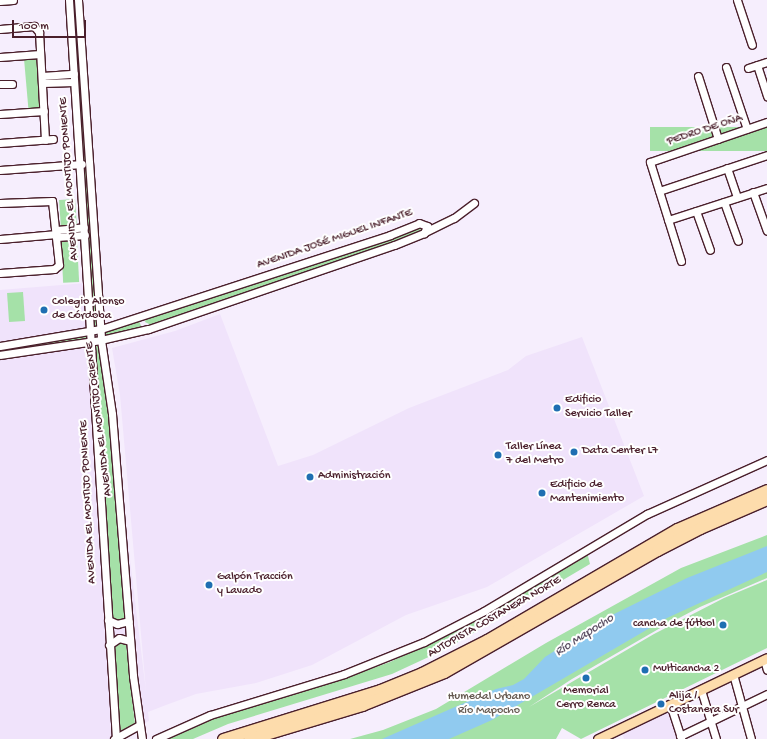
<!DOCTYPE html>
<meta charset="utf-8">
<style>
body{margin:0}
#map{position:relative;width:767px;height:739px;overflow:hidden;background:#f6eefd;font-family:"Gochi Hand",sans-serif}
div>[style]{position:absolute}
.built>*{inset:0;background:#f0e3fb}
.green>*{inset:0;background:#a5e1a8;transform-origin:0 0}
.water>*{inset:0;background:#90caef}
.roads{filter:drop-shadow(1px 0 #4a1f2b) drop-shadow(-1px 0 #4a1f2b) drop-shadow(0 1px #4a1f2b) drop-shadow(0 -1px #4a1f2b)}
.minor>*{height:7px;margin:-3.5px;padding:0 3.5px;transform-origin:3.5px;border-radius:3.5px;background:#fff}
.major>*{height:9px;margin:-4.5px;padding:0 4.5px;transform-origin:4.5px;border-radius:4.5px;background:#fddcac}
.highway>*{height:11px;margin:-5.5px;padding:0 5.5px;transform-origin:5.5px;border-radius:5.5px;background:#fddcac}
.dots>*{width:11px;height:11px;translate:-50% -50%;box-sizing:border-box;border:2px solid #fff;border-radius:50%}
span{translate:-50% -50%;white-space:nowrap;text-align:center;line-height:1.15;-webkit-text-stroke:4px #fff;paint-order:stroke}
.street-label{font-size:12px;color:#4a1f2b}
.poi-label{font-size:12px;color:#4a1f2b}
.left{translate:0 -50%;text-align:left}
.right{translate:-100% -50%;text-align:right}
.park-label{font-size:12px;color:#655950}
.water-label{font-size:13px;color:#5f5266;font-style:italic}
.scale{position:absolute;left:12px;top:20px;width:74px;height:18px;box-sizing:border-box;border:2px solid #4a1f2b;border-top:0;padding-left:5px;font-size:12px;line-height:14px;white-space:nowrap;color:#4a1f2b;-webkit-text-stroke:3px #fff;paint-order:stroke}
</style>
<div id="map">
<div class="built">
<div style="clip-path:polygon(86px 283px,89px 330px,102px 329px,146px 691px,120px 395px,112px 348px,175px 331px,220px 314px,278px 466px,313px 455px,409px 408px,508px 370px,526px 356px,582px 337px,644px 496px,487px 587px,406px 615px,312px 665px,256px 683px,196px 694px,166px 705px,148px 712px,149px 721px,111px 739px,0 739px,0 290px)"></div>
<div style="clip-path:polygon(669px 709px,677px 739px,624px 739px,622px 733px)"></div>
</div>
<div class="green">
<div style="clip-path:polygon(76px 0,86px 160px,84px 160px,72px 1px)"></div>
<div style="left:38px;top:58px;width:50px;height:14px;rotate:85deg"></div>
<div style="left:767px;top:127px;width:24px;height:117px;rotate:90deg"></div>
<div style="clip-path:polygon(86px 167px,98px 326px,94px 328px,83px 168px)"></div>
<div style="left:75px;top:199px;width:26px;height:16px;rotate:86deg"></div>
<div style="clip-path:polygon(422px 225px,423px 230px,396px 242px,151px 325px,145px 322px,146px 318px)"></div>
<div style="left:77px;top:241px;width:41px;height:16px;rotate:87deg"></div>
<div style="left:23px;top:292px;width:29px;height:16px;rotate:86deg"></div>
<div style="clip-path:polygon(139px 321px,142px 328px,105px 336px,104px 334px,106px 331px)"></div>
<div style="clip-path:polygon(86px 335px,88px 338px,0 353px,0 348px)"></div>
<div style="clip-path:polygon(98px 343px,109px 405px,126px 617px,116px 622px,110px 615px,95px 344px)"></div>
<div style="clip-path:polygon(767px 535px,767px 578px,700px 607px,662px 627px,572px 679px,529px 707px,654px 634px,724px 598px,767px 580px,767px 648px,581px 739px,562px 728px,556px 739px,350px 739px,383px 730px,436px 709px,546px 643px,681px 568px)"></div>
<div style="clip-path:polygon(584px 555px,588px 556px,590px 564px,448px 648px,392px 674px,228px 724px,193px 739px,164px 739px,223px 715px,328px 684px,390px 662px,451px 633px)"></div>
<div style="clip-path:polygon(123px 642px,126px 644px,135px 724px,119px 733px,113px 644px)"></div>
</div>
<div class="water">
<div style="clip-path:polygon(767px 546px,767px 572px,667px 618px,492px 720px,449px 739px,382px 739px,496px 689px,513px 685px,524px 679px,545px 657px,608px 617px,687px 578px)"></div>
</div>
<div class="roads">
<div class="minor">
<div style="left:69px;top:0;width:740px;rotate:86.36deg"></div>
<div style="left:78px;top:0;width:341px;rotate:86.1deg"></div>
<div style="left:101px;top:340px;width:75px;rotate:81.5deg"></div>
<div style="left:112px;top:414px;width:263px;rotate:85.4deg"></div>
<div style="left:133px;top:676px;width:64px;rotate:81.9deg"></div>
<div style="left:737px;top:0;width:47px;rotate:71.6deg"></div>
<div style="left:0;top:1px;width:13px;rotate:-4deg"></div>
<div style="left:0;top:29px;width:34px;rotate:-5deg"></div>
<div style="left:34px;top:26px;width:8px;rotate:50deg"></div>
<div style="left:39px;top:32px;width:108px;rotate:86.8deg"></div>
<div style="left:0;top:57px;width:40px;rotate:-4.3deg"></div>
<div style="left:757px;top:65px;width:33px;rotate:72deg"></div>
<div style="left:726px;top:67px;width:65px;rotate:71.3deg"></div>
<div style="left:748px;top:68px;width:20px;rotate:-18deg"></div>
<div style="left:42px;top:76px;width:32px;rotate:-4deg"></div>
<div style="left:698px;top:76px;width:66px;rotate:72.4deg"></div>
<div style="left:43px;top:83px;width:31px;rotate:-2deg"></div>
<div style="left:0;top:84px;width:12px"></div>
<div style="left:0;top:114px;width:44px;rotate:-3.9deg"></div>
<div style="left:0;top:143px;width:53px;rotate:-4.3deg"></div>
<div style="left:727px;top:168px;width:31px;rotate:71deg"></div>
<div style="left:0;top:170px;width:82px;rotate:-4.2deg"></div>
<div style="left:659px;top:191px;width:114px;rotate:-18.4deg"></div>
<div style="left:753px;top:192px;width:41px;rotate:70.3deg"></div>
<div style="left:724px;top:202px;width:41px;rotate:70.3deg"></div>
<div style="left:0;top:203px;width:52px;rotate:-2.2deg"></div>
<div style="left:52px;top:201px;width:64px;rotate:83.8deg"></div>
<div style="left:59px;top:265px;width:6px;rotate:141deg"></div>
<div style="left:54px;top:269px;width:54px;rotate:175.8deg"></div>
<div style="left:696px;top:211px;width:41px;rotate:70.3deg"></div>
<div style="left:668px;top:220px;width:104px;rotate:-17.9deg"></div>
<div style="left:57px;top:230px;width:27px;rotate:-6deg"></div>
<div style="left:425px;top:232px;width:32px;rotate:-26deg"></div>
<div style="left:454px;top:218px;width:25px;rotate:-37deg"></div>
<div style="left:57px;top:237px;width:28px;rotate:-4deg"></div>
<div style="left:0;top:239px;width:57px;rotate:-5deg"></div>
<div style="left:681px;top:261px;width:104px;rotate:-107.4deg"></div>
<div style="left:650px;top:162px;width:124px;rotate:-18.9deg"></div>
<div style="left:0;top:346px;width:102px;rotate:-9.6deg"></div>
<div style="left:101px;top:329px;width:304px;rotate:-18deg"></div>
<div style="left:390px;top:235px;width:31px;rotate:-22deg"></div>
<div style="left:419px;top:223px;width:9px;rotate:21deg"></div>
<div style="left:427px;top:226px;width:8px;rotate:113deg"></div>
<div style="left:424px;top:233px;width:32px;rotate:158deg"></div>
<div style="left:394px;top:245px;width:260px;rotate:161.1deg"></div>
<div style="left:148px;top:329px;width:48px;rotate:166.8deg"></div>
<div style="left:101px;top:340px;width:102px;rotate:171.6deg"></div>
<div style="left:108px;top:620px;width:10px;rotate:24deg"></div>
<div style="left:117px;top:624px;width:12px;rotate:-14deg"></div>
<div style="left:109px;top:645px;width:12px;rotate:-35deg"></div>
<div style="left:119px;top:638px;width:11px;rotate:15deg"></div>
<div style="left:764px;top:659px;width:11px;rotate:75deg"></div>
<div style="left:733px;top:674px;width:67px;rotate:74.5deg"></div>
<div style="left:701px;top:690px;width:51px;rotate:73deg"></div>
<div style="left:670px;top:704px;width:36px;rotate:72deg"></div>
<div style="left:680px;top:736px;width:97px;rotate:-25.8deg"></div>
<div style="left:114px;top:739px;width:29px;rotate:-29deg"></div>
<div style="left:156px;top:739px;width:59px;rotate:-24deg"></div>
<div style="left:210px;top:715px;width:140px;rotate:-17deg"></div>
<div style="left:344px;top:674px;width:86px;rotate:-21.8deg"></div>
<div style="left:424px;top:642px;width:68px;rotate:-27.3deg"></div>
<div style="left:484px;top:611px;width:190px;rotate:-30.8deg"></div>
<div style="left:647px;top:514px;width:132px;rotate:-24.2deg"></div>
</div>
<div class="major">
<div style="left:598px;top:739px;width:187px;rotate:-25.6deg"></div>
</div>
<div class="highway">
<div style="left:223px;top:739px;width:164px;rotate:-17.3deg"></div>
<div style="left:380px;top:690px;width:45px;rotate:-22deg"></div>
<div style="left:422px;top:673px;width:73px;rotate:-26.9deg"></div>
<div style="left:487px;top:640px;width:220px;rotate:-30.3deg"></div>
<div style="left:677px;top:529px;width:98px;rotate:-23.4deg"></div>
<div style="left:249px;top:739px;width:118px;rotate:-16.7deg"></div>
<div style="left:362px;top:705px;width:88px;rotate:-21.9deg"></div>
<div style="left:444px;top:672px;width:245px;rotate:-29.8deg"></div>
<div style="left:657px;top:550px;width:48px;rotate:-27.1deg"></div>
<div style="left:700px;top:528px;width:73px;rotate:-23.4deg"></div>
</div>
</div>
<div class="dots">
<div style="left:44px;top:310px;background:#1f6fb2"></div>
<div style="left:557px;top:408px;background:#1f6fb2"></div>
<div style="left:574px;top:452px;background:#1f6fb2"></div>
<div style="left:498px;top:455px;background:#1f6fb2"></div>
<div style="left:310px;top:477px;background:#1f6fb2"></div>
<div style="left:542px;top:493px;background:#1f6fb2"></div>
<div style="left:209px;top:585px;background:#1f6fb2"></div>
<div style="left:723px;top:625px;background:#1f6fb2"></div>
<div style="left:645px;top:670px;background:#1f6fb2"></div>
<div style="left:586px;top:678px;background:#1f6fb2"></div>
<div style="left:661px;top:704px;background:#1f6fb2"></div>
</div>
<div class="street-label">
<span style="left:705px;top:131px;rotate:-18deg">PEDRO DE OÑA</span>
<span style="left:70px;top:179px;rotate:-94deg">AVENIDA EL MONTIJO PONIENTE</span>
<span style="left:335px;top:240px;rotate:-19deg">AVENIDA JOSÉ MIGUEL INFANTE</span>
<span style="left:100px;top:419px;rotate:-97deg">AVENIDA EL MONTIJO ORIENTE</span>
<span style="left:89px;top:502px;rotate:-93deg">AVENIDA EL MONTIJO PONIENTE</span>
<span style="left:495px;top:618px;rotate:-30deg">AUTOPISTA COSTANERA NORTE</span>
</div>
<div class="poi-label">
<span class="left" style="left:52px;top:310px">Colegio Alonso<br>de Córdoba</span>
<span class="left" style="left:565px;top:408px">Edificio<br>Servicio Taller</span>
<span class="left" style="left:506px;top:455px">Taller Línea<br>7 del Metro</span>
<span class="left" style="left:582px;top:452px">Data Center L7</span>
<span class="left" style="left:318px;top:477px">Administración</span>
<span class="left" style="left:550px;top:493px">Edificio de<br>Mantenimiento</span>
<span class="left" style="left:217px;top:585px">Galpón Tracción<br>y Lavado</span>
<span class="right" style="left:715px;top:625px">cancha de fútbol</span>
<span class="left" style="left:653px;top:670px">Multicancha 2</span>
<span style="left:586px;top:699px">Memorial<br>Cerro Renca</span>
<span class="left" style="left:669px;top:704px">Alija /<br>Costanera Sur</span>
</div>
<div class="park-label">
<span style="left:489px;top:705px">Humedal Urbano<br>Río Mapocho</span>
</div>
<div class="water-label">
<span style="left:585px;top:636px;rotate:-33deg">Río Mapocho</span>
</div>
<div class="scale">100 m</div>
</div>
